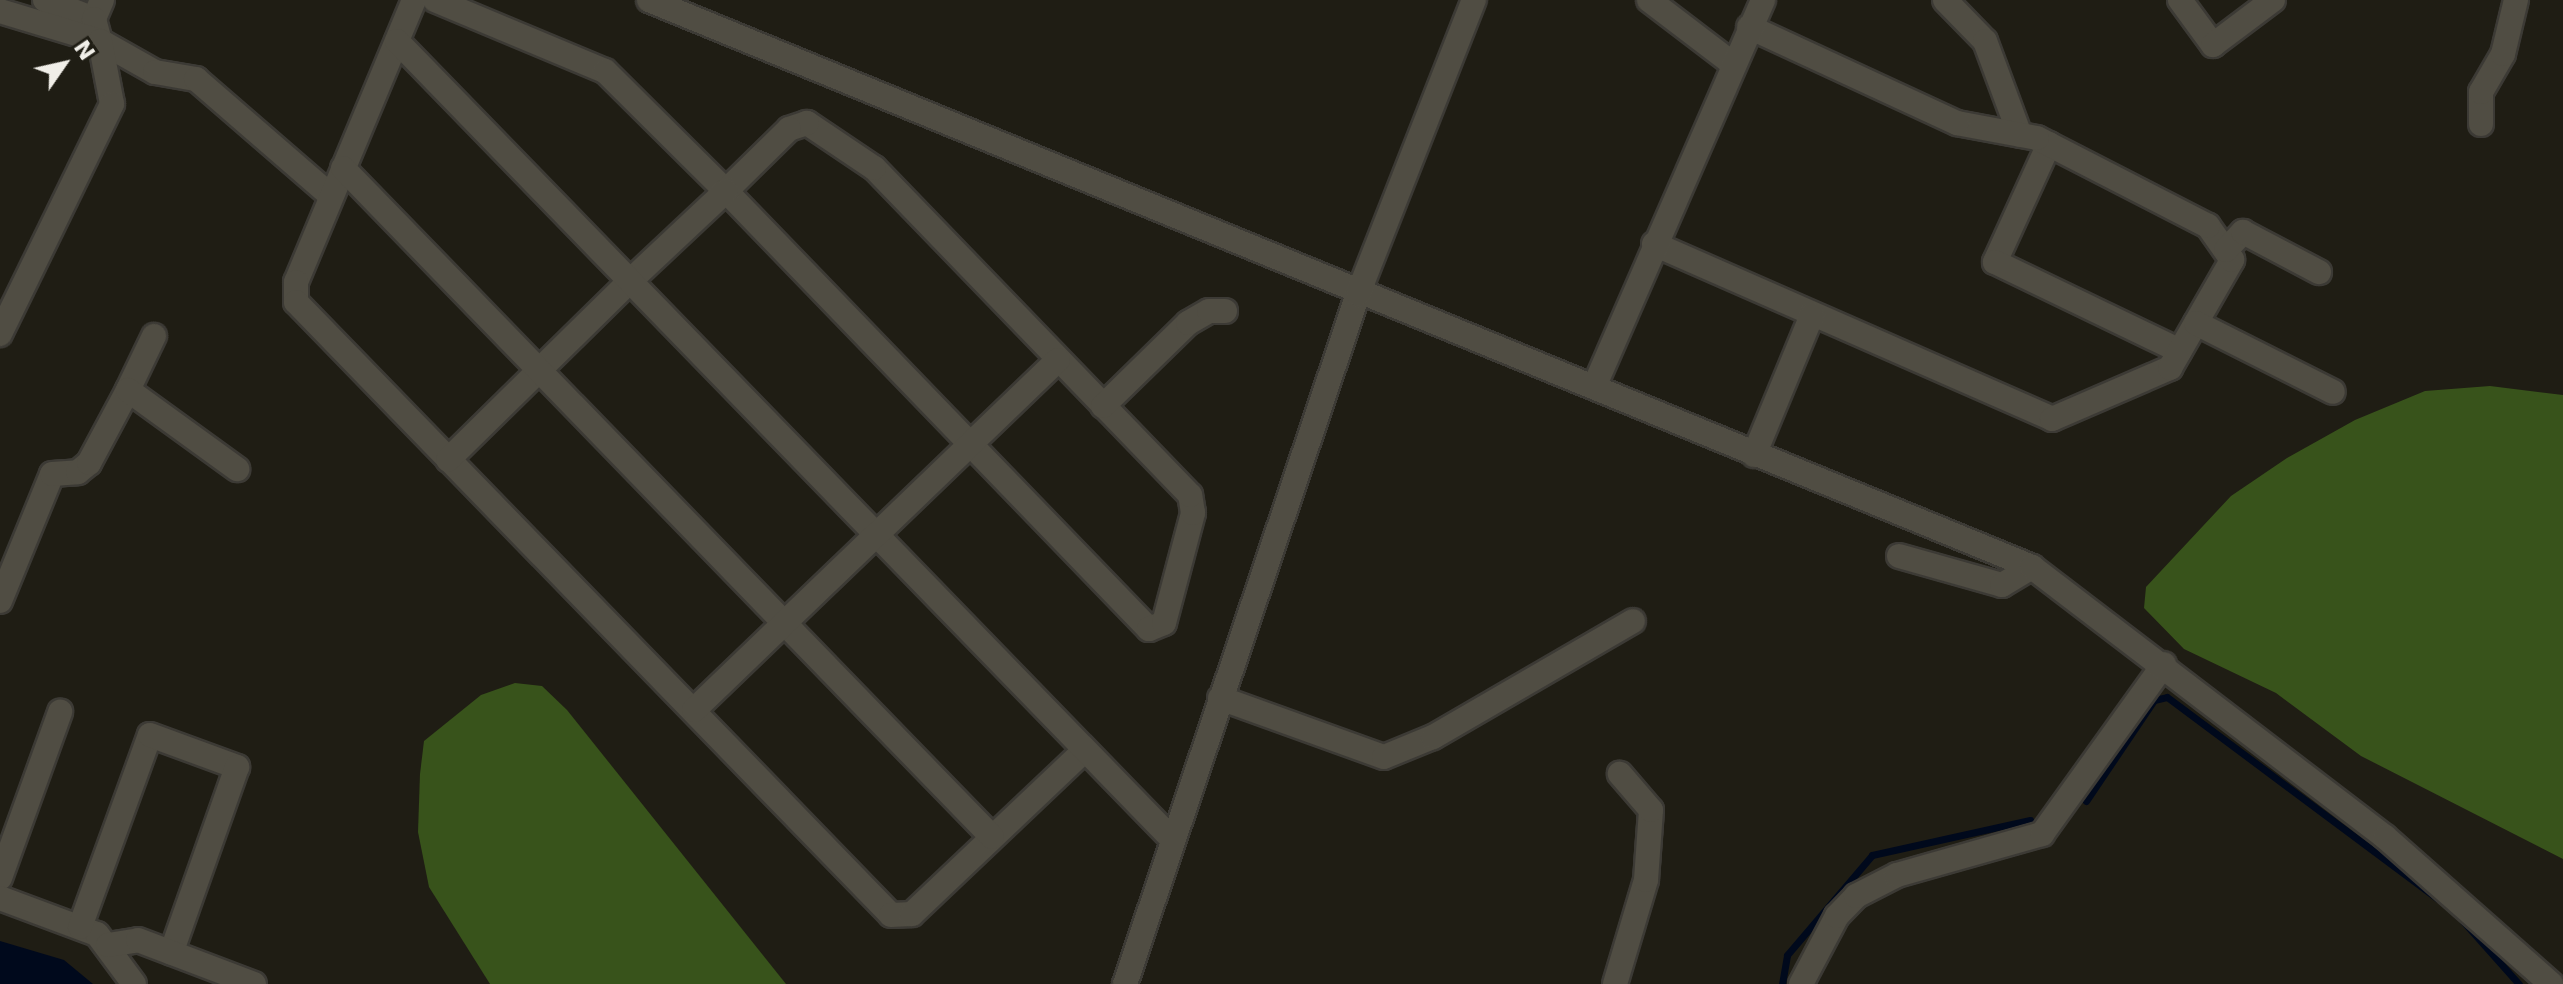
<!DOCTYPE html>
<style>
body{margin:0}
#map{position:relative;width:2563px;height:984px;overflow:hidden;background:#1f1d14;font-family:"DejaVu Sans",sans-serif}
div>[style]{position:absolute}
.forest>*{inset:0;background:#38531b}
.water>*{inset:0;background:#00091c}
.stream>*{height:7px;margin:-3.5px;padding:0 3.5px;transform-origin:3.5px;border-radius:3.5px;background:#00091c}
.roads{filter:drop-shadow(2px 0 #3c3a35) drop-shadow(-2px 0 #3c3a35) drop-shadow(0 2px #3c3a35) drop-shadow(0 -2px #3c3a35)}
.minor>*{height:24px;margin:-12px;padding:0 12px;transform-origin:12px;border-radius:12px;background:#504d43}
.tertiary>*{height:24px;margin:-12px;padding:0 12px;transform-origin:12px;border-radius:12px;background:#504d43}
span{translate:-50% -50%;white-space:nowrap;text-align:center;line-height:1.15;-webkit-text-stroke:8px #1f1d14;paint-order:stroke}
.north{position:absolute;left:24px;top:24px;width:80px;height:80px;-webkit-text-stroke:6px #1f1d14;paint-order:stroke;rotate:56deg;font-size:22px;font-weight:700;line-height:32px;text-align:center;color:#f0eee8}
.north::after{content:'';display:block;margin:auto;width:28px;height:36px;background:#f0eee8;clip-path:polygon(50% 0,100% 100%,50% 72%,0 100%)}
</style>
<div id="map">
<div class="forest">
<div style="clip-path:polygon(2490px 386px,2563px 395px,2563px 859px,2361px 756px,2276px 693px,2184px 649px,2144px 608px,2146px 587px,2231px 496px,2287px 458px,2355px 420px,2425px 391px)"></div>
<div style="clip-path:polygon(515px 683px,542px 686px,567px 710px,786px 984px,490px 984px,429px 887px,418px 832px,420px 774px,424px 741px,481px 695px)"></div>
</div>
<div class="water">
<div style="clip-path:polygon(0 941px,64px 960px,93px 984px,0 984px)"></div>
</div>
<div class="stream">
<div style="left:2086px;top:801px;width:122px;rotate:-56deg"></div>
<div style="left:2154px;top:700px;width:13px;rotate:-13deg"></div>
<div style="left:2167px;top:697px;width:337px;rotate:36.7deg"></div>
<div style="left:2461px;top:919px;width:87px;rotate:48.3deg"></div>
<div style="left:1782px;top:984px;width:29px;rotate:-80deg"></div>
<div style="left:1787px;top:955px;width:131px;rotate:-49.6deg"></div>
<div style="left:1872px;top:855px;width:162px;rotate:-12.5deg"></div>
</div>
<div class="roads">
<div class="minor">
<div style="left:45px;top:0;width:53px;rotate:21.2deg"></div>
<div style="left:102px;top:0;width:21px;rotate:113deg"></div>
<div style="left:94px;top:19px;width:23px;rotate:75deg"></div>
<div style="left:100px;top:41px;width:63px;rotate:29.4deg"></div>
<div style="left:155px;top:72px;width:42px;rotate:9.7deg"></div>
<div style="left:196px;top:79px;width:179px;rotate:40.9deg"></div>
<div style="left:414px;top:0;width:306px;rotate:112.7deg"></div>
<div style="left:296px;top:282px;width:20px;rotate:90deg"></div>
<div style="left:296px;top:302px;width:854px;rotate:45.85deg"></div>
<div style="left:891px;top:915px;width:21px;rotate:-3deg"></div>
<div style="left:912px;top:914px;width:237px;rotate:-43.5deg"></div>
<div style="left:435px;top:0;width:184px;rotate:22.7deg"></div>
<div style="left:605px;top:71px;width:170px;rotate:44.8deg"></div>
<div style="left:726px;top:191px;width:609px;rotate:46deg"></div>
<div style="left:1149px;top:629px;width:16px;rotate:-22deg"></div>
<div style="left:1164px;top:623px;width:114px;rotate:-75.2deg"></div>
<div style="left:1193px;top:513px;width:18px;rotate:-99deg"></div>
<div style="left:1190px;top:495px;width:455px;rotate:-134deg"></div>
<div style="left:874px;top:168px;width:81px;rotate:-146.1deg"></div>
<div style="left:807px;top:123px;width:19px;rotate:162deg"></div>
<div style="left:789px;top:129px;width:88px;rotate:135.5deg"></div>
<div style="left:726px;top:191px;width:132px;rotate:136.8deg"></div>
<div style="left:630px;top:281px;width:255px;rotate:135.5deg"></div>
<div style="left:1649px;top:0;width:106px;rotate:37.3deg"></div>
<div style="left:1945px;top:0;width:57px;rotate:45.7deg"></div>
<div style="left:1985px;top:41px;width:100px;rotate:69.6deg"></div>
<div style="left:2180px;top:0;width:56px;rotate:53.7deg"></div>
<div style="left:2213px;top:45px;width:75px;rotate:-36.9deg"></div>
<div style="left:0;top:11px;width:104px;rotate:16.7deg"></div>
<div style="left:100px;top:41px;width:64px;rotate:79.2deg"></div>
<div style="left:112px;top:104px;width:256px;rotate:116deg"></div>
<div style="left:397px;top:41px;width:1114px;rotate:45.84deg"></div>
<div style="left:2481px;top:124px;width:32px;rotate:-90deg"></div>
<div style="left:2481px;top:92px;width:44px;rotate:-59.9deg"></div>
<div style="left:2503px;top:54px;width:56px;rotate:-76.5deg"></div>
<div style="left:2049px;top:144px;width:130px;rotate:114.6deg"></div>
<div style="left:1995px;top:262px;width:205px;rotate:25.7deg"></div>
<div style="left:343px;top:168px;width:932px;rotate:45.87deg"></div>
<div style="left:1654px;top:244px;width:435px;rotate:23.7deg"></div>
<div style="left:2052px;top:419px;width:129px;rotate:-23.4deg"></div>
<div style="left:2170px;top:368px;width:125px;rotate:-60.1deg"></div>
<div style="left:2232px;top:260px;width:42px;rotate:-125.2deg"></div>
<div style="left:2208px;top:226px;width:192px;rotate:-152.8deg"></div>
<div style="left:2037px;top:138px;width:81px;rotate:-169.4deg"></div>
<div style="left:1957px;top:123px;width:229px;rotate:-155.2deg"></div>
<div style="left:2226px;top:250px;width:25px;rotate:-47deg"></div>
<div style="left:2243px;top:232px;width:86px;rotate:27.8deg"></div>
<div style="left:2196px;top:323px;width:153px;rotate:26.7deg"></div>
<div style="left:1594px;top:387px;width:422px;rotate:-66.4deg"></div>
<div style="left:128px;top:390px;width:60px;rotate:-64.3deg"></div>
<div style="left:1103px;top:406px;width:119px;rotate:-44.3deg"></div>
<div style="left:1188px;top:323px;width:24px;rotate:-30deg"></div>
<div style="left:1209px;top:311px;width:16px"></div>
<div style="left:1754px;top:455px;width:152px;rotate:-67.5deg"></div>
<div style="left:1899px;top:556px;width:107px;rotate:15.7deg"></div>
<div style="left:2002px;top:585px;width:35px;rotate:-31deg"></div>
<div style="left:0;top:601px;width:137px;rotate:-67.7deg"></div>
<div style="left:52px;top:474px;width:26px;rotate:-4deg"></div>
<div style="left:78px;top:472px;width:14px;rotate:-39deg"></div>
<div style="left:89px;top:463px;width:83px;rotate:-61.9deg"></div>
<div style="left:128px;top:390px;width:135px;rotate:35.9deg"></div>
<div style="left:1220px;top:698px;width:174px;rotate:19.8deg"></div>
<div style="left:1384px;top:757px;width:53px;rotate:-22.2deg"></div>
<div style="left:1433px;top:737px;width:231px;rotate:-30.1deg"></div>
<div style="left:694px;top:710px;width:505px;rotate:-43.88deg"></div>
<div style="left:0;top:878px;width:177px;rotate:-70.1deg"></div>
<div style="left:0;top:898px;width:103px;rotate:20.4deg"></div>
<div style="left:97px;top:934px;width:62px;rotate:53.5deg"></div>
<div style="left:80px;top:927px;width:204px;rotate:-70deg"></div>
<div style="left:150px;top:735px;width:93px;rotate:20.2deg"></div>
<div style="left:237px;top:767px;width:197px;rotate:109.5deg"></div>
<div style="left:108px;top:945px;width:30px;rotate:-9deg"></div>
<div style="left:138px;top:940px;width:124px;rotate:20.8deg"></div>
<div style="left:1615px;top:984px;width:109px;rotate:-73.4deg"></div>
<div style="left:1646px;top:880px;width:70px;rotate:-85.9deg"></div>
<div style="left:1651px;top:810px;width:48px;rotate:-130.7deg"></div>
<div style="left:1801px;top:984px;width:77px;rotate:-62.1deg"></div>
<div style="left:1837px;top:916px;width:28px;rotate:-46deg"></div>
<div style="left:1856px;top:896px;width:46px;rotate:-27.1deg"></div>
<div style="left:1897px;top:875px;width:151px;rotate:-15.8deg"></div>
<div style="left:2042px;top:834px;width:209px;rotate:-54.3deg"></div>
</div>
<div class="tertiary">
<div style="left:649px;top:0;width:1495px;rotate:22.29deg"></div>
<div style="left:2032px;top:567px;width:444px;rotate:37.4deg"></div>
<div style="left:2385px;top:837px;width:222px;rotate:41.5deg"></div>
<div style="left:1125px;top:984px;width:728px;rotate:-71.34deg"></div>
<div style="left:1358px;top:294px;width:316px;rotate:-68.5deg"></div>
</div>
</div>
<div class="north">N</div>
</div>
